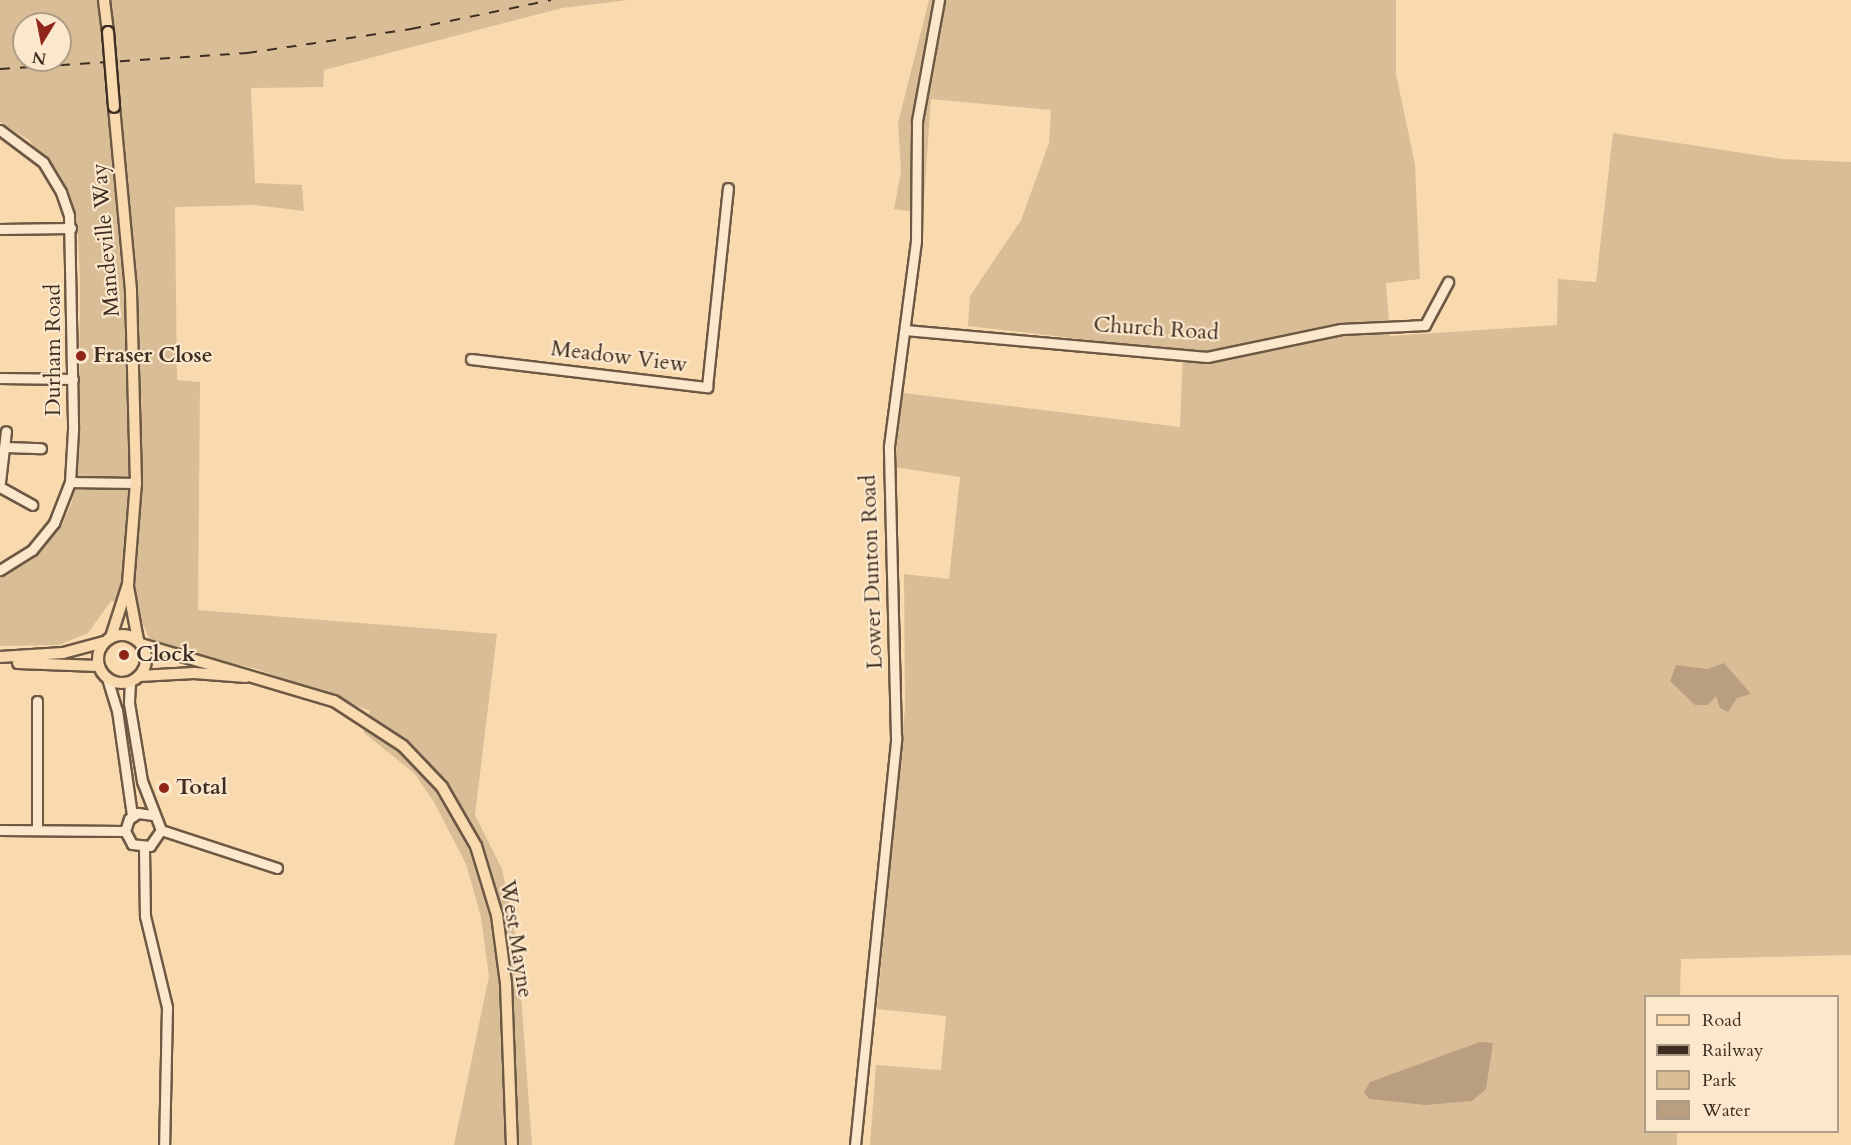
<!DOCTYPE html>
<style>
body{margin:0}
#map{position:relative;width:1851px;height:1145px;overflow:hidden;background:#f9daaf;font-family:Cardo,serif}
div>[style]{position:absolute}
.green>*{inset:0;background:#d9bd97}
.water>*{inset:0;background:#b99f7f}
.roads{filter:drop-shadow(2px 0 #6d5844) drop-shadow(-2px 0 #6d5844) drop-shadow(0 2px #6d5844) drop-shadow(0 -2px #6d5844)}
.minor>*{height:9px;margin:-4.5px;padding:0 4.5px;transform-origin:4.5px;border-radius:4.5px;background:#fbe7cb}
.major>*{height:10px;margin:-5px;padding:0 5px;transform-origin:5px;border-radius:5px;background:#f9daaf}
.major>.ring{margin:-5px;padding:0;box-sizing:content-box;background:none;border:10px solid #f9daaf;border-radius:50%}
.rail>*{height:2px;margin-top:-1px;transform-origin:0;background:repeating-linear-gradient(90deg,#3e2d21 0 10px,transparent 0 20px)}
.bridges{filter:drop-shadow(2px 0 #3e2d21) drop-shadow(-2px 0 #3e2d21) drop-shadow(0 2px #3e2d21) drop-shadow(0 -2px #3e2d21)}
.major-bridge>*{height:10px;margin:-5px;padding:0 5px;transform-origin:5px;border-radius:5px;background:#f9daaf}
.dots>*{width:16px;height:16px;translate:-50% -50%;box-sizing:border-box;border:3px solid #fbe7cb;border-radius:50%}
span{translate:-50% -50%;white-space:nowrap;text-align:center;line-height:1.15;-webkit-text-stroke:4.5px #fbe7cb;paint-order:stroke}
.street-label{font-size:22px;color:#3e2d21}
.poi-label{font-size:22px;color:#3e2d21;font-weight:700}
.left{translate:0 -50%;text-align:left}
.legend{position:absolute;left:1644px;top:995px;width:195px;height:138px;box-sizing:border-box;background:#fbe7cb;border:2px solid #af9d87;margin:0;padding:8px 10px;list-style:none;font-size:18px;color:#3e2d21}
.legend li{display:flex;align-items:center;gap:12px;height:30px}
.legend b{width:30px;border:2px solid #af9d87}
.north{position:absolute;left:12px;top:12px;width:60px;height:60px;box-sizing:border-box;background:#fbe7cb;border:2px solid #af9d87;border-radius:50%;rotate:190deg;font-size:16px;font-weight:700;line-height:24px;text-align:center;color:#3e2d21}
.north::after{content:'';display:block;margin:auto;width:21px;height:27px;background:#8f2418;clip-path:polygon(50% 0,100% 100%,50% 72%,0 100%)}
</style>
<div id="map">
<div class="green">
<div style="clip-path:polygon(evenodd,0 0,628px 0,562px 8px,324px 70px,323px 87px,251px 88px,255px 183px,302px 185px,304px 211px,254px 205px,175px 207px,177px 380px,200px 382px,198px 610px,497px 634px,475px 815px,502px 869px,517px 941px,532px 1145px,454px 1145px,489px 976px,481px 917px,466px 864px,434px 802px,414px 773px,363px 732px,370px 711px,257px 669px,169px 649px,149px 638px,133px 601px,111px 601px,88px 633px,59px 645px,0 646px,0 578px,33px 559px,61px 527px,72px 502px,79px 457px,80px 279px,77px 219px,67px 188px,29px 140px,0 122px,0 0,24px 24px,60px 24px,60px 60px,24px 60px,24px 24px)"></div>
<div style="clip-path:polygon(929px 0,1396px 0,1396px 74px,1415px 164px,1420px 279px,1386px 283px,1390px 336px,1557px 325px,1558px 279px,1596px 282px,1613px 133px,1781px 159px,1851px 162px,1851px 955px,1681px 959px,1680px 996px,1646px 996px,1646px 1132px,1677px 1132px,1677px 1145px,870px 1145px,876px 1065px,941px 1070px,946px 1016px,877px 1009px,905px 707px,904px 574px,949px 579px,960px 477px,894px 467px,903px 393px,1180px 427px,1183px 351px,968px 326px,970px 296px,1021px 220px,1049px 143px,1051px 110px,931px 99px,923px 213px,894px 209px,901px 172px,898px 123px)"></div>
</div>
<div class="water">
<div style="clip-path:polygon(1724px 663px,1751px 694px,1737px 698px,1728px 712px,1720px 708px,1716px 696px,1708px 705px,1695px 705px,1670px 681px,1676px 665px,1707px 669px)"></div>
<div style="clip-path:polygon(1480px 1042px,1493px 1043px,1486px 1089px,1472px 1101px,1425px 1105px,1369px 1099px,1364px 1092px,1370px 1082px)"></div>
</div>
<div class="roads">
<div class="minor">
<div style="left:0;top:130px;width:54px;rotate:36.7deg"></div>
<div style="left:43px;top:162px;width:35px;rotate:59deg"></div>
<div style="left:61px;top:192px;width:24px;rotate:71deg"></div>
<div style="left:69px;top:215px;width:215px;rotate:88.9deg"></div>
<div style="left:73px;top:430px;width:52px;rotate:93.3deg"></div>
<div style="left:70px;top:482px;width:44px;rotate:111.3deg"></div>
<div style="left:54px;top:523px;width:35px;rotate:129deg"></div>
<div style="left:32px;top:550px;width:38px;rotate:148deg"></div>
<div style="left:0;top:229px;width:71px;rotate:-0.8deg"></div>
<div style="left:905px;top:330px;width:303px;rotate:5.1deg"></div>
<div style="left:1207px;top:357px;width:137px;rotate:-11.8deg"></div>
<div style="left:1341px;top:329px;width:84px;rotate:-2.7deg"></div>
<div style="left:1425px;top:325px;width:49px;rotate:-61.9deg"></div>
<div style="left:471px;top:359px;width:238px;rotate:6.8deg"></div>
<div style="left:707px;top:387px;width:200px;rotate:-84deg"></div>
<div style="left:0;top:378px;width:73px;rotate:0.8deg"></div>
<div style="left:6px;top:447px;width:35px;rotate:2deg"></div>
<div style="left:0;top:482px;width:51px;rotate:-83.3deg"></div>
<div style="left:70px;top:482px;width:66px;rotate:0.9deg"></div>
<div style="left:0;top:487px;width:37px;rotate:29deg"></div>
<div style="left:107px;top:678px;width:34px;rotate:73deg"></div>
<div style="left:117px;top:710px;width:107px;rotate:81.9deg"></div>
<div style="left:130px;top:682px;width:21px;rotate:93deg"></div>
<div style="left:129px;top:703px;width:79px;rotate:80.5deg"></div>
<div style="left:142px;top:781px;width:53px;rotate:68.8deg"></div>
<div style="left:161px;top:830px;width:19px;rotate:125deg"></div>
<div style="left:150px;top:846px;width:18px;rotate:-174deg"></div>
<div style="left:132px;top:844px;width:15px;rotate:-118deg"></div>
<div style="left:125px;top:831px;width:13px;rotate:-72deg"></div>
<div style="left:129px;top:819px;width:11px;rotate:-34deg"></div>
<div style="left:138px;top:813px;width:15px;rotate:8deg"></div>
<div style="left:37px;top:701px;width:129px;rotate:90deg"></div>
<div style="left:0;top:830px;width:125px;rotate:0.5deg"></div>
<div style="left:161px;top:830px;width:122px;rotate:18.1deg"></div>
<div style="left:144px;top:848px;width:68px;rotate:89.2deg"></div>
<div style="left:145px;top:916px;width:94px;rotate:76.4deg"></div>
<div style="left:167px;top:1007px;width:138px;rotate:91.2deg"></div>
<div style="left:855px;top:1145px;width:409px;rotate:-84.2deg"></div>
<div style="left:896px;top:738px;width:292px;rotate:-91.4deg"></div>
<div style="left:889px;top:446px;width:207px;rotate:-82.5deg"></div>
<div style="left:916px;top:241px;width:120px;rotate:-89.5deg"></div>
<div style="left:917px;top:121px;width:123px;rotate:-79.7deg"></div>
</div>
<div class="major">
<div style="left:104px;top:0;width:32px;rotate:83deg"></div>
<div style="left:128px;top:587px;width:54px;rotate:79.3deg"></div>
<div class="ring" style="left:98px;top:635px;width:38px;height:38px"></div>
<div style="left:111px;top:637px;width:56px;rotate:-72.2deg"></div>
<div style="left:128px;top:584px;width:101px;rotate:-85.5deg"></div>
<div style="left:136px;top:483px;width:193px;rotate:-91.5deg"></div>
<div style="left:131px;top:290px;width:184px;rotate:-95.3deg"></div>
<div style="left:141px;top:644px;width:201px;rotate:16.5deg"></div>
<div style="left:334px;top:701px;width:82px;rotate:33.1deg"></div>
<div style="left:403px;top:746px;width:57px;rotate:46.4deg"></div>
<div style="left:442px;top:787px;width:68px;rotate:60deg"></div>
<div style="left:476px;top:846px;width:72px;rotate:73.1deg"></div>
<div style="left:497px;top:915px;width:69px;rotate:82.5deg"></div>
<div style="left:506px;top:983px;width:162px;rotate:87.9deg"></div>
<div style="left:0;top:657px;width:63px;rotate:-3.6deg"></div>
<div style="left:63px;top:653px;width:42px;rotate:-15deg"></div>
<div style="left:18px;top:663px;width:80px;rotate:2.1deg"></div>
<div style="left:139px;top:676px;width:55px;rotate:-3.1deg"></div>
<div style="left:194px;top:673px;width:52px;rotate:4.4deg"></div>
</div>
</div>
<div class="rail">
<div style="left:0;top:69px;width:248px;rotate:-3.7deg"></div>
<div style="left:247px;top:53px;width:166px;rotate:-8.3deg"></div>
<div style="left:411px;top:29px;width:143px;rotate:-11.7deg"></div>
</div>
<div class="bridges">
<div class="major-bridge">
<div style="left:108px;top:32px;width:75px;rotate:85.4deg"></div>
</div>
</div>
<div class="dots">
<div style="left:81px;top:356px;background:#8f2418"></div>
<div style="left:124px;top:655px;background:#8f2418"></div>
<div style="left:164px;top:788px;background:#8f2418"></div>
</div>
<div class="street-label">
<span style="left:106px;top:240px;rotate:-95deg">Mandeville Way</span>
<span style="left:1156px;top:329px;rotate:4deg">Church Road</span>
<span style="left:54px;top:350px;rotate:-90deg">Durham Road</span>
<span style="left:619px;top:357px;rotate:7deg">Meadow View</span>
<span style="left:872px;top:572px;rotate:-92deg">Lower Dunton Road</span>
<span style="left:516px;top:939px;rotate:81deg">West Mayne</span>
</div>
<div class="poi-label">
<span class="left" style="left:93px;top:356px">Fraser Close</span>
<span class="left" style="left:136px;top:655px">Clock</span>
<span class="left" style="left:176px;top:788px">Total</span>
</div>
<ul class="legend">
<li><b style="height:8px;background:#f9daaf"></b>Road</li>
<li><b style="height:8px;background:#3e2d21"></b>Railway</li>
<li><b style="height:16px;background:#d9bd97"></b>Park</li>
<li><b style="height:16px;background:#b99f7f"></b>Water</li>
</ul>
<div class="north">N</div>
</div>
